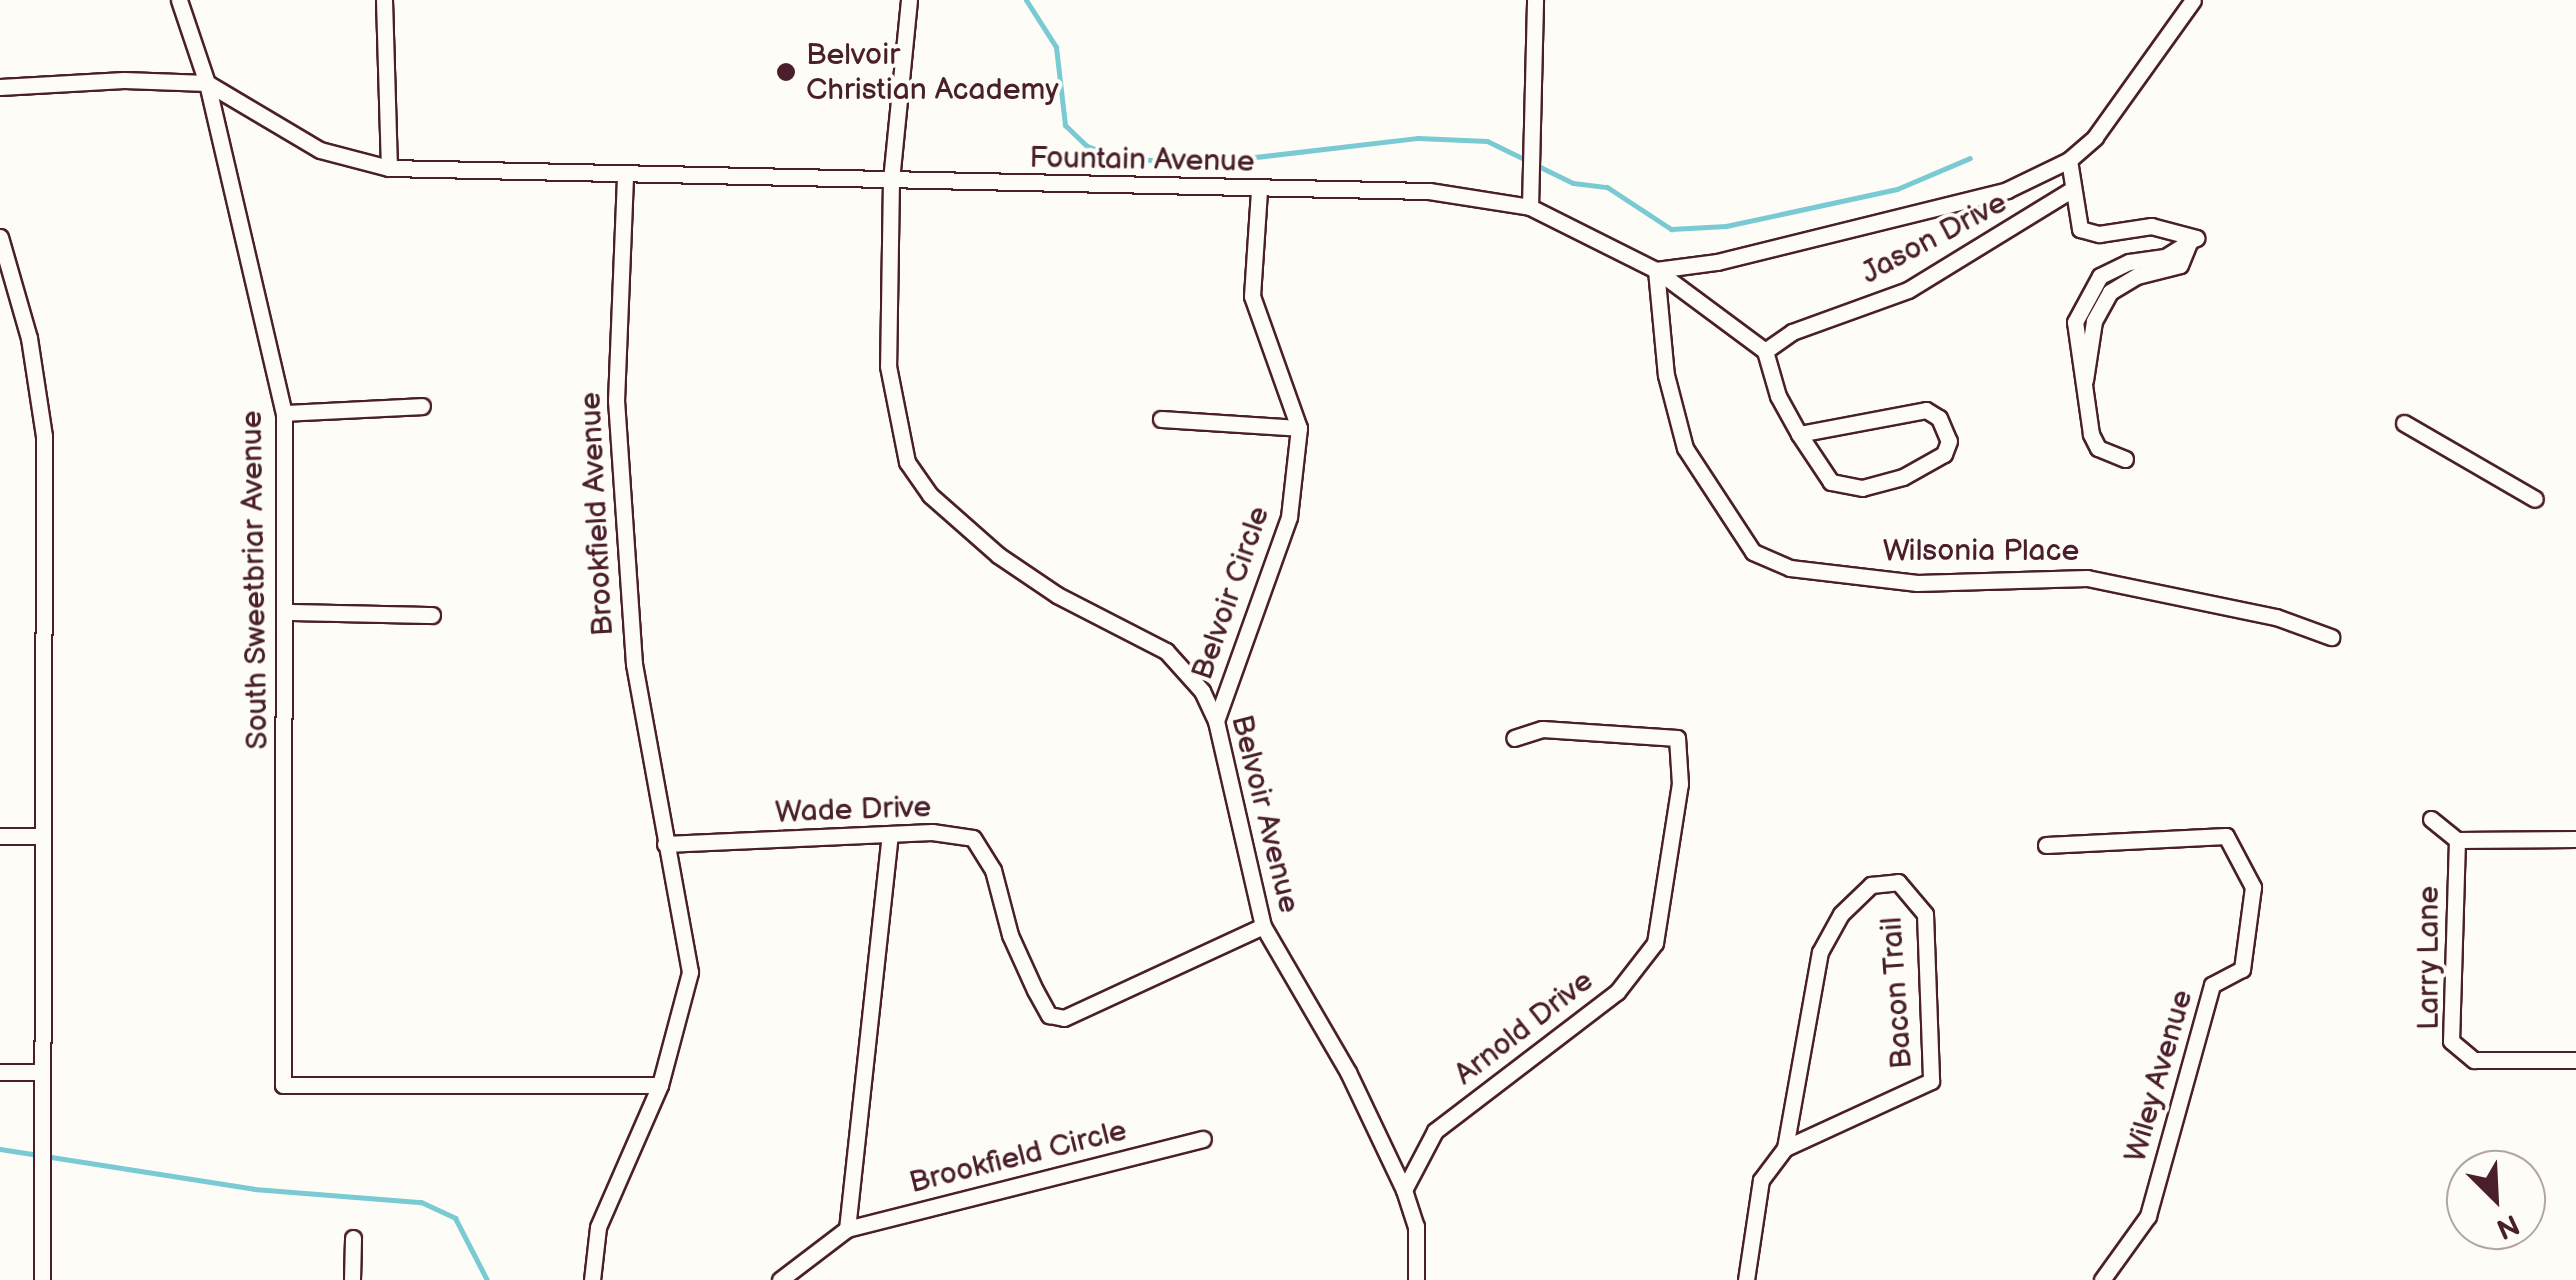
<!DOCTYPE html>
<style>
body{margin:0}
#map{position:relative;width:2576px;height:1280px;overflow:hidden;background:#fdfcf7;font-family:"Balsamiq Sans",sans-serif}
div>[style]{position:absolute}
.stream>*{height:5px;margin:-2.5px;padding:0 2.5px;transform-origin:2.5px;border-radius:2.5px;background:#79cad2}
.roads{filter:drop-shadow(2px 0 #4a1f2b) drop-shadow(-2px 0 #4a1f2b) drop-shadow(0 2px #4a1f2b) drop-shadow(0 -2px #4a1f2b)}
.minor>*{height:15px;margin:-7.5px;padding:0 7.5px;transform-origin:7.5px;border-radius:7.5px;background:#fdfcf7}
.dots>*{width:28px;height:28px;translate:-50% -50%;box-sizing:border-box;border:5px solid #fdfcf7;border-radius:50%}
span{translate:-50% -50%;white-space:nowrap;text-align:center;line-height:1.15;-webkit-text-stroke:8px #fdfcf7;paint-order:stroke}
.poi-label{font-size:30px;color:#4a1f2b}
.left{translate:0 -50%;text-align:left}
.street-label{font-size:30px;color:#4a1f2b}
.north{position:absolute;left:2446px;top:1150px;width:100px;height:100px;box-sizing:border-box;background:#fdfcf7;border:2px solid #b5a4a5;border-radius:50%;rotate:156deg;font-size:28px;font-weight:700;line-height:40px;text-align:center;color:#4a1f2b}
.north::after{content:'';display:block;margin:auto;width:35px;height:45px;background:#4a1f2b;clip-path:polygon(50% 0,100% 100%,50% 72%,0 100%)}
</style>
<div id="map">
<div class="stream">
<div style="left:1026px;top:0;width:56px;rotate:57.4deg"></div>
<div style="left:1056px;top:47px;width:79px;rotate:83.4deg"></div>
<div style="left:1065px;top:125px;width:30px;rotate:44deg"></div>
<div style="left:1087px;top:146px;width:32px;rotate:20deg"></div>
<div style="left:1117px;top:157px;width:79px;rotate:5.1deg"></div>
<div style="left:1196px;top:164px;width:224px;rotate:-6.7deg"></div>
<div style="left:1418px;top:138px;width:69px;rotate:2.5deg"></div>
<div style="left:1487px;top:141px;width:43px;rotate:26deg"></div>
<div style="left:1536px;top:165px;width:41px;rotate:25.9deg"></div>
<div style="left:1573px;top:183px;width:34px;rotate:7deg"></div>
<div style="left:1607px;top:187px;width:77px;rotate:33.3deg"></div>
<div style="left:1671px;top:229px;width:55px;rotate:-3.1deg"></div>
<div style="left:1726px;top:226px;width:175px;rotate:-12.2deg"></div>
<div style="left:1897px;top:189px;width:79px;rotate:-23deg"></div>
<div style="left:0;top:1149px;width:257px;rotate:8.9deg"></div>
<div style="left:254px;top:1189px;width:168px;rotate:4.5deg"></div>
<div style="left:421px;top:1202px;width:38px;rotate:25deg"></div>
<div style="left:455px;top:1218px;width:70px;rotate:62.7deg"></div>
</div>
<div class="roads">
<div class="minor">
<div style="left:179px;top:0;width:88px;rotate:71.4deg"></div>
<div style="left:207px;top:83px;width:339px;rotate:76.9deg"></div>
<div style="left:284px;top:413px;width:672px;rotate:90.09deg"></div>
<div style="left:283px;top:1085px;width:377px"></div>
<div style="left:384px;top:0;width:168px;rotate:88.3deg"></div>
<div style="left:909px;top:0;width:181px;rotate:95.7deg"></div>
<div style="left:891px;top:180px;width:186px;rotate:90.9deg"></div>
<div style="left:888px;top:366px;width:98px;rotate:78.8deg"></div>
<div style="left:907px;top:462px;width:40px;rotate:55.1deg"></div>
<div style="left:930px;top:495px;width:91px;rotate:41.4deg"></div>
<div style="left:998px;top:555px;width:71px;rotate:34.1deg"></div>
<div style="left:1057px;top:595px;width:123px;rotate:27.2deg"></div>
<div style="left:1166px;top:651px;width:54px;rotate:48deg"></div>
<div style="left:1202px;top:691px;width:33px;rotate:65deg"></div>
<div style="left:1216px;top:721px;width:210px;rotate:77.1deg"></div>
<div style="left:1263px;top:926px;width:169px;rotate:59.8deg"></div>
<div style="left:1348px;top:1072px;width:131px;rotate:64.6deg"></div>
<div style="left:1404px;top:1190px;width:38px;rotate:72deg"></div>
<div style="left:1416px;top:1226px;width:54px;rotate:90deg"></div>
<div style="left:0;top:87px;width:124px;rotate:-3.2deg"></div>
<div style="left:124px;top:80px;width:83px;rotate:2.1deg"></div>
<div style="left:207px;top:83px;width:131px;rotate:30.7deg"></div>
<div style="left:320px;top:150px;width:71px;rotate:14.6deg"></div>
<div style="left:389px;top:168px;width:1040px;rotate:1.27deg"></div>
<div style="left:1429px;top:191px;width:102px;rotate:9deg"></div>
<div style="left:1530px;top:207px;width:141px;rotate:26.6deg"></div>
<div style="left:1656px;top:270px;width:62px;rotate:-7.5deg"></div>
<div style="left:1717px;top:262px;width:299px;rotate:-13.9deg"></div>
<div style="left:2007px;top:190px;width:69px;rotate:-25.8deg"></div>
<div style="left:2069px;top:160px;width:35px;rotate:-41deg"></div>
<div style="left:2095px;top:137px;width:168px;rotate:-54.4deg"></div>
<div style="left:2069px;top:160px;width:70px;rotate:80.9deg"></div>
<div style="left:2080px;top:229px;width:20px;rotate:15deg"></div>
<div style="left:2099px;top:234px;width:53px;rotate:-8.7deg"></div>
<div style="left:2151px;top:226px;width:47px;rotate:14.9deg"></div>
<div style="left:1530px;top:207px;width:207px;rotate:-88.6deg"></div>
<div style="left:0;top:237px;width:105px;rotate:74deg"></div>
<div style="left:29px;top:338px;width:99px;rotate:81.3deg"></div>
<div style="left:44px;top:436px;width:844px;rotate:90.14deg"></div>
<div style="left:1656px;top:270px;width:105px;rotate:84.6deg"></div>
<div style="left:1666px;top:375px;width:75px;rotate:75.4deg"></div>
<div style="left:1685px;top:448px;width:124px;rotate:56.8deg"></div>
<div style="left:1753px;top:552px;width:40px;rotate:23.4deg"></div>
<div style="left:1790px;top:568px;width:128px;rotate:6.7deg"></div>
<div style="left:1917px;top:583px;width:170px;rotate:-1.7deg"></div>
<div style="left:2087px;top:578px;width:193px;rotate:11.7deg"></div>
<div style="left:2276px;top:617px;width:59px;rotate:20deg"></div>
<div style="left:1656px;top:270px;width:136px;rotate:36.6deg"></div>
<div style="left:2085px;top:380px;width:60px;rotate:-81.3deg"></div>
<div style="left:2094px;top:321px;width:33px;rotate:-61deg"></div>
<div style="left:2110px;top:292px;width:31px;rotate:-31deg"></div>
<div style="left:2137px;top:276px;width:44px;rotate:-14.3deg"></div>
<div style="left:2180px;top:265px;width:22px;rotate:-68deg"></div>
<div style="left:1926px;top:410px;width:15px;rotate:32deg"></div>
<div style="left:1939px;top:418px;width:25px;rotate:67deg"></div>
<div style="left:1949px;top:441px;width:14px;rotate:111deg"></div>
<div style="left:1944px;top:454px;width:47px;rotate:150.7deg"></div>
<div style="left:1903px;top:477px;width:42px;rotate:165deg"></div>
<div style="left:1862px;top:488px;width:32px;rotate:-169deg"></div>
<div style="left:1831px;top:482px;width:58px;rotate:-123.7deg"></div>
<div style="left:1799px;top:434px;width:129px;rotate:-10.7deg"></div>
<div style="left:284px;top:413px;width:138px;rotate:-2.9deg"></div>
<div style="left:1161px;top:419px;width:138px;rotate:3.7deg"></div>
<div style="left:2404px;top:423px;width:151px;rotate:30.1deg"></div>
<div style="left:1799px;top:434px;width:43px;rotate:-118.9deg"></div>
<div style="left:1778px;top:396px;width:47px;rotate:-106.1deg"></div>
<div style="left:1765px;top:351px;width:33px;rotate:-35deg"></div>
<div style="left:1792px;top:332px;width:123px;rotate:-19.9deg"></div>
<div style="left:1908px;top:290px;width:191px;rotate:-31.5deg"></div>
<div style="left:2125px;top:459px;width:29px;rotate:-158deg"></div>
<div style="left:2098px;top:448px;width:16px;rotate:-117deg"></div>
<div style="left:2091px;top:434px;width:113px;rotate:-98.1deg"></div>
<div style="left:2075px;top:322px;width:52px;rotate:-61.5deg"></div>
<div style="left:2100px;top:276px;width:32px;rotate:-26deg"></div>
<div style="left:2129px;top:262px;width:36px;rotate:-8deg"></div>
<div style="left:2165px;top:257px;width:36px;rotate:-32deg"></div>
<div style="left:288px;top:612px;width:144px;rotate:1.2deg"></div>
<div style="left:1216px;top:721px;width:217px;rotate:-70.3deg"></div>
<div style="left:1289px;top:517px;width:90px;rotate:-83.6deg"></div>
<div style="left:1299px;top:428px;width:140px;rotate:-109.6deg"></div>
<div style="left:1252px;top:296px;width:106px;rotate:-86.2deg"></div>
<div style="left:2431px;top:819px;width:33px;rotate:39deg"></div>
<div style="left:2457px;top:840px;width:201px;rotate:91.7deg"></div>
<div style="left:2451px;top:1041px;width:30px;rotate:40deg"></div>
<div style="left:2474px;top:1060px;width:102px"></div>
<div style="left:0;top:836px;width:41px"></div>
<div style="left:2457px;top:840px;width:119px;rotate:-0.5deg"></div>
<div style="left:665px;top:844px;width:267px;rotate:-2.6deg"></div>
<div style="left:932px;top:832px;width:41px;rotate:8.3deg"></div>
<div style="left:973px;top:838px;width:38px;rotate:58deg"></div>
<div style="left:993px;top:870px;width:67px;rotate:75.3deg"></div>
<div style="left:1010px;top:935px;width:60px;rotate:65.6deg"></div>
<div style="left:1035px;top:990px;width:29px;rotate:61deg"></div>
<div style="left:1049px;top:1015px;width:15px;rotate:11deg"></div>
<div style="left:1064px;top:1018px;width:219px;rotate:-24.8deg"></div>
<div style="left:2046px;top:845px;width:180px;rotate:-2.9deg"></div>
<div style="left:2226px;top:836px;width:58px;rotate:62.1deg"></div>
<div style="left:2253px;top:887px;width:83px;rotate:97.6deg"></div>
<div style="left:2242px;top:969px;width:34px;rotate:152deg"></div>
<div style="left:2212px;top:985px;width:240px;rotate:105.5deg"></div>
<div style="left:2148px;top:1216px;width:79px;rotate:125.7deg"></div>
<div style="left:1898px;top:882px;width:42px;rotate:49.8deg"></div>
<div style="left:1925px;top:914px;width:167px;rotate:87.9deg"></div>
<div style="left:1931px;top:1081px;width:161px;rotate:155.3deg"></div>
<div style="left:1785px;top:1148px;width:199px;rotate:-79.9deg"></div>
<div style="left:1820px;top:952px;width:43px;rotate:-61.1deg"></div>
<div style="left:1841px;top:914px;width:42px;rotate:-44deg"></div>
<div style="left:1871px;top:885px;width:27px;rotate:-6deg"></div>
<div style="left:0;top:1072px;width:41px"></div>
<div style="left:1404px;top:1190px;width:67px;rotate:-62.3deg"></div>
<div style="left:1435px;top:1131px;width:229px;rotate:-37.4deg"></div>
<div style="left:1617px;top:992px;width:62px;rotate:-52.2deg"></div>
<div style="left:1655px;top:943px;width:161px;rotate:-81.1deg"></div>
<div style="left:1680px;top:784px;width:46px;rotate:-93.7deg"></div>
<div style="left:1677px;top:738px;width:135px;rotate:-176.2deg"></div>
<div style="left:1542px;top:729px;width:29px;rotate:162deg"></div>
<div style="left:847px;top:1229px;width:367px;rotate:-14.2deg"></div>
<div style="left:352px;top:1280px;width:42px;rotate:-88.6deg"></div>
<div style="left:592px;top:1280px;width:53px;rotate:-83.5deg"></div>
<div style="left:598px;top:1227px;width:155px;rotate:-66.4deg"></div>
<div style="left:660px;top:1085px;width:117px;rotate:-75.1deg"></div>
<div style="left:690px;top:972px;width:313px;rotate:-100.3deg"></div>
<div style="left:634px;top:664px;width:264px;rotate:-93.9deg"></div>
<div style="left:616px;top:401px;width:223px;rotate:-87.7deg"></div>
<div style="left:780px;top:1280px;width:84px;rotate:-37.3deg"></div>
<div style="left:847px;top:1229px;width:395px;rotate:-83.8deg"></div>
<div style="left:1746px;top:1280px;width:101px;rotate:-81.5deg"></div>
<div style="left:1761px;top:1180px;width:40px;rotate:-53deg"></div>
</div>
</div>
<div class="dots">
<div style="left:786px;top:72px;background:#4a1f2b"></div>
</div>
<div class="poi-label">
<span class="left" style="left:806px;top:72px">Belvoir<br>Christian Academy</span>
</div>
<div class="street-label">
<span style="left:1142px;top:160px;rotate:1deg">Fountain Avenue</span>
<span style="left:1934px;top:238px;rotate:-28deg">Jason Drive</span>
<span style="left:597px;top:514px;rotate:-93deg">Brookfield Avenue</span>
<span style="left:1981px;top:551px">Wilsonia Place</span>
<span style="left:255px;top:580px;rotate:-91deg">South Sweetbriar Avenue</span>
<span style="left:1231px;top:593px;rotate:-71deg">Belvoir Circle</span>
<span style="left:853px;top:810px;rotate:-2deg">Wade Drive</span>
<span style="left:1265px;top:814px;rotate:76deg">Belvoir Avenue</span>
<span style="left:2429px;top:958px;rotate:-90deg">Larry Lane</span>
<span style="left:1897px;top:993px;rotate:-94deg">Bacon Trail</span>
<span style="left:1524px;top:1028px;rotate:-38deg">Arnold Drive</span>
<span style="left:2159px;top:1076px;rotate:-74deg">Wiley Avenue</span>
<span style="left:1018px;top:1157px;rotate:-14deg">Brookfield Circle</span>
</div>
<div class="north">N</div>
</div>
